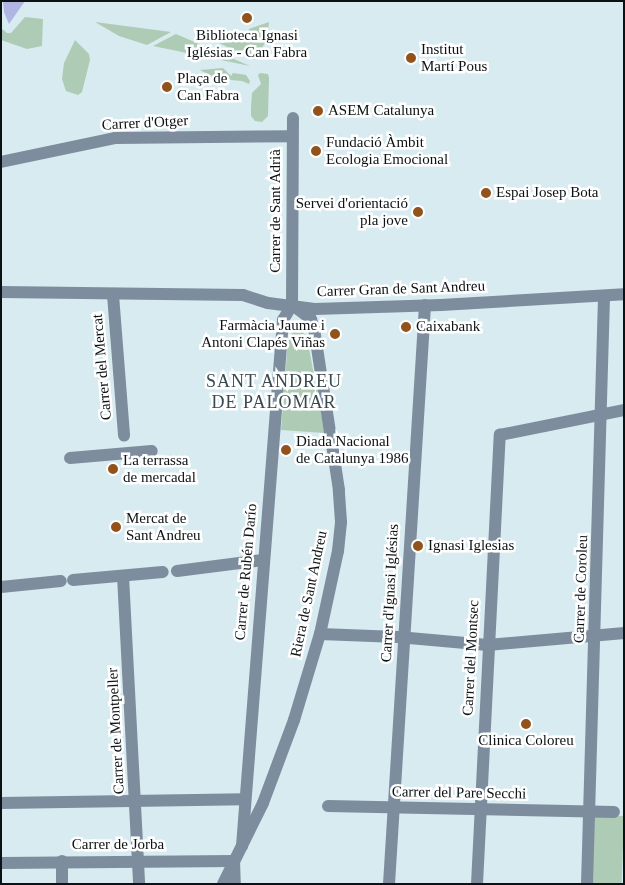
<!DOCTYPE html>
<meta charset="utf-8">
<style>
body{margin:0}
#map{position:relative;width:625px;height:885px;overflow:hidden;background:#d7ebf0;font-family:"Times New Roman",serif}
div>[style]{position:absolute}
.green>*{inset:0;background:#aecbb5;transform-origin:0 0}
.water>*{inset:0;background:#b1b5e4}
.minor>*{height:12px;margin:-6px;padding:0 6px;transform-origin:6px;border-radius:6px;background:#7d8d9d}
.dots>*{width:14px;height:14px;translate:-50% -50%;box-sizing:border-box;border:2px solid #fff;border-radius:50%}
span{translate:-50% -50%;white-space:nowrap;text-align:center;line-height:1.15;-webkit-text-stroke:5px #fff;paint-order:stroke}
.poi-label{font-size:15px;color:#0c1214}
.left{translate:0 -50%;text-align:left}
.right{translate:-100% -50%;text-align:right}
.street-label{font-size:15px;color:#0c1214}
.quarter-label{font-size:18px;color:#39494e;letter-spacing:1px}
.frame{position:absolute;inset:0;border:2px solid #0c1214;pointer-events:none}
</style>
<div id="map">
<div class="green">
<div style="clip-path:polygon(25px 17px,43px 19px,42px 46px,27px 49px,1px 40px,1px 28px,7px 33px,11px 33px)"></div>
<div style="clip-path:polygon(95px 22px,171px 32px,147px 45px,119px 36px)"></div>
<div style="clip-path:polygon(269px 22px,267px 40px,254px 60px,211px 39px,229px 34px,248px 36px,249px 29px)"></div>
<div style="clip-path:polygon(176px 34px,250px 66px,153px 46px)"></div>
<div style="clip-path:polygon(75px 40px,89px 54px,90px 60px,82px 92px,78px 95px,66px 91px,62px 79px,64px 63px)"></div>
<div style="clip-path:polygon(223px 68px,231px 76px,233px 73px,246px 75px,250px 81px,249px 84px,242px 81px,231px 80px,222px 74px,220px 76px,224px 79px,222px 81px,200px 70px)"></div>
<div style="clip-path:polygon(260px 73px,268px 74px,269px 78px,268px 116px,262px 122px,255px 121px,251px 116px,251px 107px,252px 93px,261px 84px,258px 75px)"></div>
<div style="clip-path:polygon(294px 331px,302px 331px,307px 338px,325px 433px,281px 430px,288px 339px)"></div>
<div style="left:592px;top:815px;width:32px;height:69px;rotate:2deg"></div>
</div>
<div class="water">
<div style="clip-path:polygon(3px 1px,25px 1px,9px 24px,4px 12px)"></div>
</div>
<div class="minor">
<div style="left:1px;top:162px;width:116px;rotate:-11.9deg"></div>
<div style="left:115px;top:138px;width:177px;rotate:-0.6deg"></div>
<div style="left:1px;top:292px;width:242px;rotate:0.7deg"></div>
<div style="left:243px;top:295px;width:26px;rotate:18deg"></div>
<div style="left:268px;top:303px;width:47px;rotate:7.3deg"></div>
<div style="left:315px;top:309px;width:126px;rotate:-1.8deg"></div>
<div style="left:441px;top:305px;width:183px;rotate:-3.4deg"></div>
<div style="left:113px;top:295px;width:141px;rotate:85.5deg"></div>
<div style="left:70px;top:458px;width:82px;rotate:-4.9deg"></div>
<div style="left:177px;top:571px;width:87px;rotate:-7.3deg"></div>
<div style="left:123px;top:576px;width:308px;rotate:87deg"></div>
<div style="left:73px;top:580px;width:90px;rotate:-5.1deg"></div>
<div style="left:1px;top:587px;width:60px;rotate:-5.7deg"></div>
<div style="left:320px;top:634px;width:78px;rotate:2.2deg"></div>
<div style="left:398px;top:637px;width:90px;rotate:5.1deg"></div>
<div style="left:488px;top:645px;width:137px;rotate:-5deg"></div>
<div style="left:1px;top:803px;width:243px;rotate:-0.9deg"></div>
<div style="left:328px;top:806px;width:286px;rotate:1.2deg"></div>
<div style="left:242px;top:846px;width:528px;rotate:-85.54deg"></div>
<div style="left:283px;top:320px;width:17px;rotate:-59deg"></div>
<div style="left:292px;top:305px;width:187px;rotate:-89.7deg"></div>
<div style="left:62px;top:861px;width:23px;rotate:90deg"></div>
<div style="left:1px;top:863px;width:233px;rotate:-0.5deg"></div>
<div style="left:234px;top:861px;width:23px;rotate:88deg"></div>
<div style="left:223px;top:884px;width:90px;rotate:-63.7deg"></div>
<div style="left:263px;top:803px;width:89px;rotate:-69.5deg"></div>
<div style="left:294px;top:720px;width:90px;rotate:-73.2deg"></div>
<div style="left:320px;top:634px;width:85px;rotate:-77.8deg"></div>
<div style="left:338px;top:551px;width:29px;rotate:-84deg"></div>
<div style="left:341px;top:522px;width:32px;rotate:-94deg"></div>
<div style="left:339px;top:490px;width:163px;rotate:-98.8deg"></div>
<div style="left:314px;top:329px;width:10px;rotate:-107deg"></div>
<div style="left:311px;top:319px;width:20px;rotate:-143deg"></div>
<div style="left:389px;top:884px;width:580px;rotate:-86.44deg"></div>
<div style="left:477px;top:884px;width:450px;rotate:-87.1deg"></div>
<div style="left:500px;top:435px;width:126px;rotate:-11.4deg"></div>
<div style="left:587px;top:884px;width:588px;rotate:-88.34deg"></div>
</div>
<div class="dots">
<div style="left:247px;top:18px;background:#92521c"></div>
<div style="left:411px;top:58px;background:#92521c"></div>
<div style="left:167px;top:87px;background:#92521c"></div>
<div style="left:318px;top:111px;background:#92521c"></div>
<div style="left:316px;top:151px;background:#92521c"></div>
<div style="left:486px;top:193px;background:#92521c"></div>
<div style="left:418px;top:212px;background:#92521c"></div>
<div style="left:406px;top:327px;background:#92521c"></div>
<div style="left:335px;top:334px;background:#92521c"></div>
<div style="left:286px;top:450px;background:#92521c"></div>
<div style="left:113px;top:469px;background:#92521c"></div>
<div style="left:116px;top:527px;background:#92521c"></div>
<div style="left:418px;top:546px;background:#92521c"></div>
<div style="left:526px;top:724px;background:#92521c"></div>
</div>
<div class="poi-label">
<span style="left:247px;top:44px">Biblioteca Ignasi<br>Iglésias - Can Fabra</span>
<span class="left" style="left:421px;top:58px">Institut<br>Martí Pous</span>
<span class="left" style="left:177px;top:87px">Plaça de<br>Can Fabra</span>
<span class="left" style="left:328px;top:111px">ASEM Catalunya</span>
<span class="left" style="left:326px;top:151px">Fundació Àmbit<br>Ecologia Emocional</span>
<span class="left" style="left:496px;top:193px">Espai Josep Bota</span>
<span class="right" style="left:408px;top:212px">Servei d'orientació<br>pla jove</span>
<span class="right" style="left:325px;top:334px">Farmàcia Jaume i<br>Antoni Clapés Viñas</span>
<span class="left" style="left:416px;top:327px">Caixabank</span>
<span class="left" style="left:296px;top:450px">Diada Nacional<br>de Catalunya 1986</span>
<span class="left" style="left:123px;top:469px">La terrassa<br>de mercadal</span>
<span class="left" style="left:126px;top:527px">Mercat de<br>Sant Andreu</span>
<span class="left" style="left:428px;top:546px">Ignasi Iglesias</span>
<span style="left:526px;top:741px">Clinica Coloreu</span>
</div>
<div class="street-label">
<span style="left:145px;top:123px;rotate:-3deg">Carrer d'Otger</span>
<span style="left:276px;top:211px;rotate:-90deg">Carrer de Sant Adrià</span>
<span style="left:401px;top:289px;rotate:-2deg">Carrer Gran de Sant Andreu</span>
<span style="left:102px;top:367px;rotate:-95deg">Carrer del Mercat</span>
<span style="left:246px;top:572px;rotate:-85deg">Carrer de Rubén Darío</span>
<span style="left:581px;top:589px;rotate:-88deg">Carrer de Coroleu</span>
<span style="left:390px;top:593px;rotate:-87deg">Carrer d'Ignasi Iglésias</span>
<span style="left:309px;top:594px;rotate:-78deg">Riera de Sant Andreu</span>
<span style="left:471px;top:658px;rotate:-87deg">Carrer del Montsec</span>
<span style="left:116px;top:731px;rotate:-93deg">Carrer de Montpeller</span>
<span style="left:459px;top:793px;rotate:1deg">Carrer del Pare Secchi</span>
<span style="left:118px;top:845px">Carrer de Jorba</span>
</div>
<div class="quarter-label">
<span style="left:274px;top:392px">SANT ANDREU<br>DE PALOMAR</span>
</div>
<div class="frame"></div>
</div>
